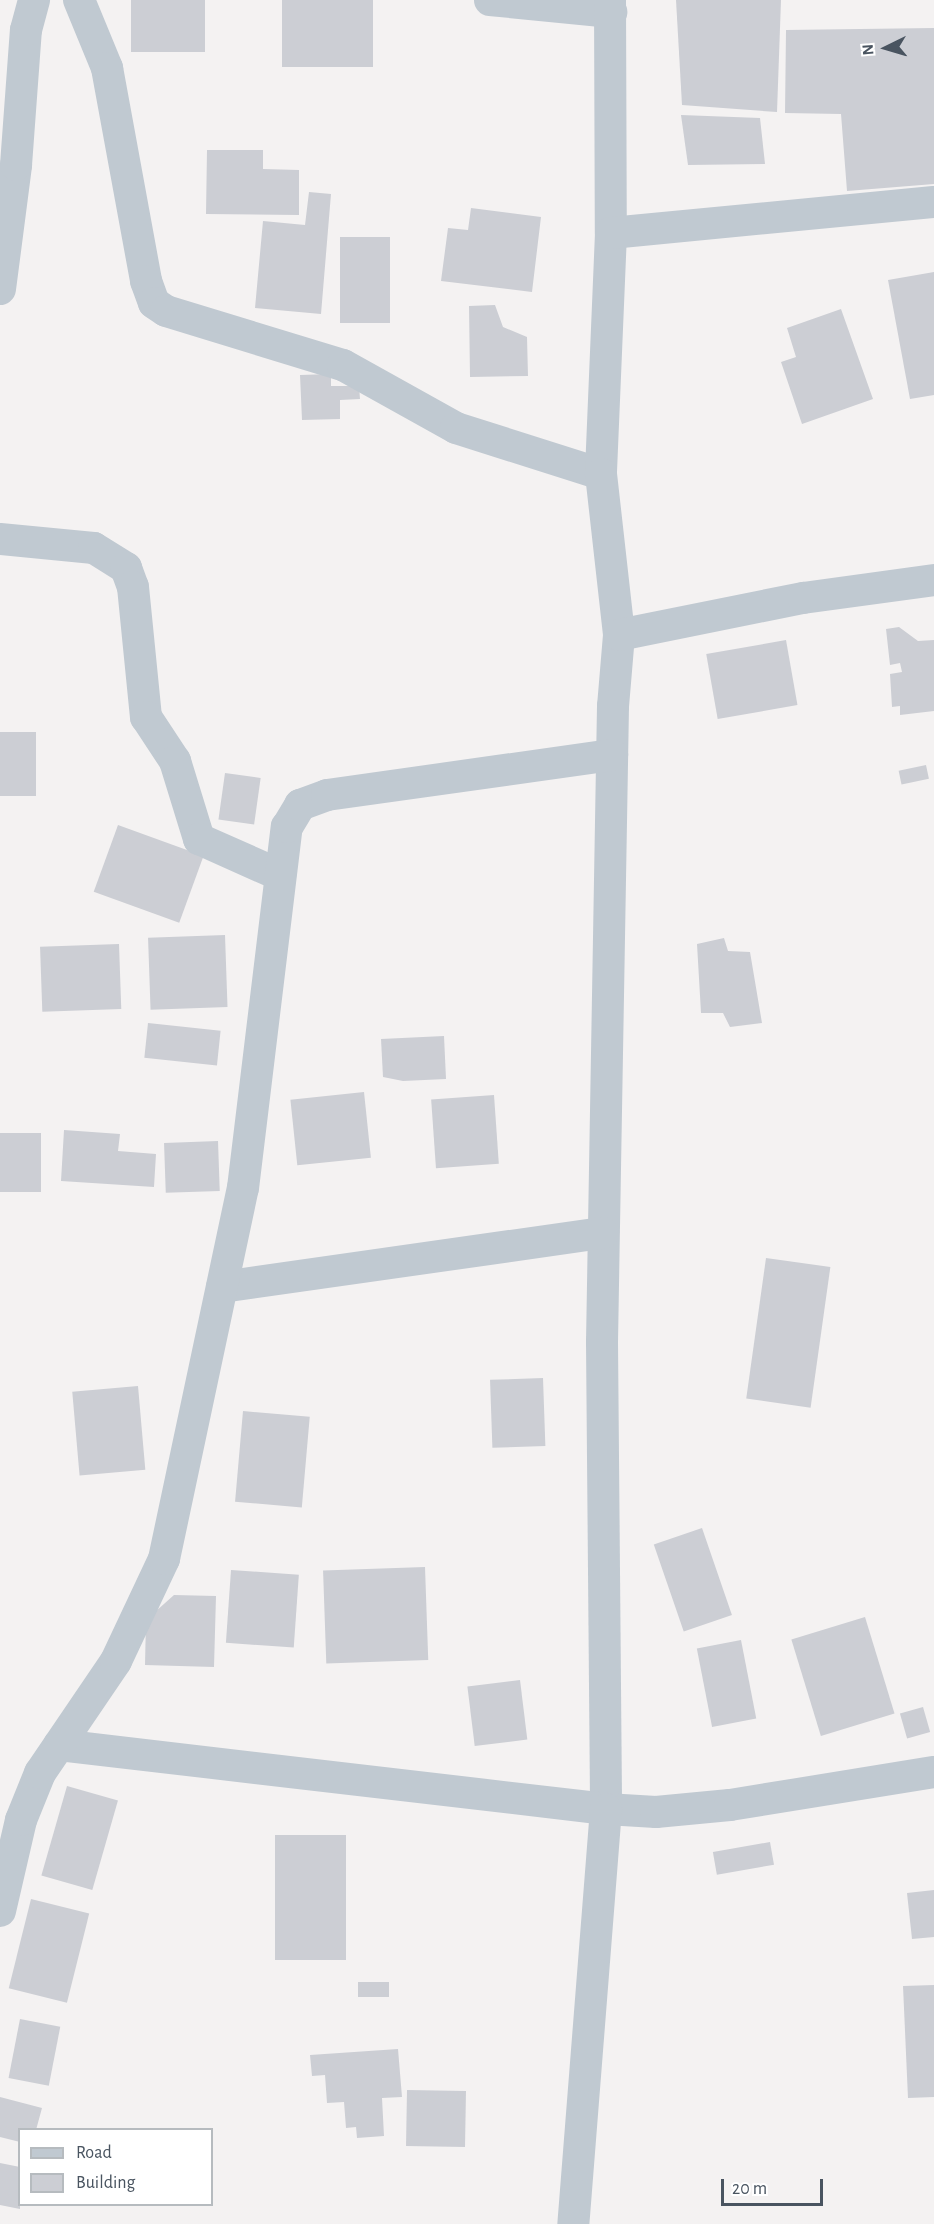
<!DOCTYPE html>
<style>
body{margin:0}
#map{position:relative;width:934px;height:2224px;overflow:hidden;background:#f4f2f2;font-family:"Alegreya Sans",sans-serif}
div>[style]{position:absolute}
.building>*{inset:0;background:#ccced4;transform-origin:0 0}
.street>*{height:32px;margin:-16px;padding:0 16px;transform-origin:16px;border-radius:16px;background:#c0c9d1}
span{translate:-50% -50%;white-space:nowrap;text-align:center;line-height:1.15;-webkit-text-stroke:6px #fff;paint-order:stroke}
.legend{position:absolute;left:18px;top:2128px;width:195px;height:78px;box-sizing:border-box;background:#fff;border:2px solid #b6bbbf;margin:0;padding:8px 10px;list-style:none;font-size:18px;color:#495460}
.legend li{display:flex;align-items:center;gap:12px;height:30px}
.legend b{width:30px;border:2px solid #b6bbbf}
.north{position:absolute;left:856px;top:18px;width:60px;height:60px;-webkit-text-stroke:4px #fff;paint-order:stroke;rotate:265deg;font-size:16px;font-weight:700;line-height:24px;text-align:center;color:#495460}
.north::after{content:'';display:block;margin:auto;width:21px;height:27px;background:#495460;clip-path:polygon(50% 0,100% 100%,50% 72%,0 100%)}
.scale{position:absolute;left:721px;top:2179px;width:102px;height:27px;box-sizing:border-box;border:3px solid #495460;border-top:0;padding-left:8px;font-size:18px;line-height:21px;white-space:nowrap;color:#495460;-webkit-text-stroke:4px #fff;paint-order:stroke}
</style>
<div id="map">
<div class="building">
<div style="left:131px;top:0;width:74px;height:52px"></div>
<div style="left:282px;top:0;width:91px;height:67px"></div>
<div style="clip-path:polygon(676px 0,781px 0,777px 112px,682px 105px)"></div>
<div style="clip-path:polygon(934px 28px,934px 184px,847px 191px,841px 114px,785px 113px,786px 30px)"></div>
<div style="clip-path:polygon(681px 115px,760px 118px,765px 164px,688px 165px)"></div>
<div style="clip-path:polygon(207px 150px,263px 150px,263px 169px,299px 170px,299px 215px,206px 214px)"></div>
<div style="clip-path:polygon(309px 192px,331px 194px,321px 314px,255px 308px,263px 221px,305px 225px)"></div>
<div style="clip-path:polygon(471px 208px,541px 217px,532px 292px,441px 281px,448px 228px,468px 230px)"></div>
<div style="left:340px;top:237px;width:50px;height:86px"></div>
<div style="clip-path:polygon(934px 272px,934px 395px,910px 399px,888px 280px)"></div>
<div style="clip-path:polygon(495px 305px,503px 327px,527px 337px,528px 376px,470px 377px,469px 306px)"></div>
<div style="clip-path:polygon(841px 309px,873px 399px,802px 424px,781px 362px,796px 357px,787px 328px)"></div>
<div style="clip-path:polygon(331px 374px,331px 386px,359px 386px,360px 399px,340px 400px,340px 419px,302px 420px,300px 375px)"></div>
<div style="clip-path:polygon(899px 627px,918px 641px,934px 640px,934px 711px,900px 715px,900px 706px,892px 707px,890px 674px,902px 672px,900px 663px,890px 665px,886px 629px)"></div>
<div style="left:786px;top:640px;width:66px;height:81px;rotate:80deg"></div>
<div style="left:0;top:732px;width:36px;height:64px"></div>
<div style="left:926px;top:765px;width:14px;height:28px;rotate:78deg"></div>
<div style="left:225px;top:773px;width:36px;height:47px;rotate:8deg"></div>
<div style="left:118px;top:825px;width:91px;height:71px;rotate:20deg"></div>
<div style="left:225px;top:935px;width:72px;height:77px;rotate:88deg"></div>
<div style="clip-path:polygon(724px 938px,728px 951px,750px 952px,762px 1023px,730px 1027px,723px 1013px,701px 1013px,697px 944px)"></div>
<div style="left:119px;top:944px;width:65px;height:79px;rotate:88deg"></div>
<div style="left:148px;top:1023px;width:73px;height:35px;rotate:6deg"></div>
<div style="clip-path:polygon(444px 1036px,446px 1079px,403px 1081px,383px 1077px,381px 1039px)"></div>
<div style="left:364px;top:1092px;width:66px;height:74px;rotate:84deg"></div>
<div style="left:494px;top:1095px;width:69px;height:63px;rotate:86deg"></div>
<div style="clip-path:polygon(64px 1130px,120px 1134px,118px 1151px,156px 1154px,154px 1187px,61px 1181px)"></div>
<div style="left:0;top:1133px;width:41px;height:59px"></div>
<div style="left:218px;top:1141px;width:50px;height:54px;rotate:88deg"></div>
<div style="left:766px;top:1258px;width:65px;height:142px;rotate:8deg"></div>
<div style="left:543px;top:1378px;width:68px;height:53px;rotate:88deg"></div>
<div style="left:138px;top:1386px;width:84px;height:66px;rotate:85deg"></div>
<div style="left:243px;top:1411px;width:67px;height:91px;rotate:5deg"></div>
<div style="left:702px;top:1528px;width:92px;height:51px;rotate:71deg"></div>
<div style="left:425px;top:1567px;width:93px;height:102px;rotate:88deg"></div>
<div style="left:231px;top:1570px;width:68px;height:73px;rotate:4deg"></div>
<div style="clip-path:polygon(174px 1595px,216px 1596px,214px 1667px,145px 1665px,146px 1620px)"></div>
<div style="left:865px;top:1617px;width:101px;height:77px;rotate:73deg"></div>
<div style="left:741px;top:1640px;width:80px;height:45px;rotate:79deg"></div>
<div style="left:520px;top:1680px;width:60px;height:53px;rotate:83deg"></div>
<div style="left:923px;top:1707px;width:26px;height:24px;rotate:74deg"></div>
<div style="left:67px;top:1786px;width:53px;height:93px;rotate:16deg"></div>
<div style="left:275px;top:1835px;width:71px;height:125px"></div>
<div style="left:770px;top:1842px;width:23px;height:58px;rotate:80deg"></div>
<div style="clip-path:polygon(934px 1890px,934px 1937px,912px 1939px,907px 1893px)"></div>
<div style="left:31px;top:1899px;width:60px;height:92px;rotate:14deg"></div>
<div style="left:358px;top:1982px;width:31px;height:15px"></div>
<div style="clip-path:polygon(934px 1985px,934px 2097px,908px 2098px,903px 1986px)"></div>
<div style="left:20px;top:2019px;width:41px;height:60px;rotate:11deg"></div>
<div style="clip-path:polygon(398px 2049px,402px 2097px,382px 2098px,384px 2136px,357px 2138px,356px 2127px,346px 2128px,344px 2102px,327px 2103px,325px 2075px,312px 2076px,310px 2055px)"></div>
<div style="left:407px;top:2090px;width:59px;height:56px;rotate:1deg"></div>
<div style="clip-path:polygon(0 2097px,42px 2108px,36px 2130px,20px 2130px,20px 2142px,0 2137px)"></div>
<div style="clip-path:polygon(0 2163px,20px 2167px,20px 2209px,0 2205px)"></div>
</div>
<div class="street">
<div style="left:79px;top:0;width:74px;rotate:67.6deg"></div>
<div style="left:107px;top:68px;width:217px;rotate:79.6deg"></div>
<div style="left:146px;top:281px;width:23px;rotate:70deg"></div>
<div style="left:154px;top:303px;width:14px;rotate:34deg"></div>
<div style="left:166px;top:311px;width:185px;rotate:17deg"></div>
<div style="left:343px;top:365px;width:129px;rotate:29.1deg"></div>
<div style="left:456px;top:428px;width:152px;rotate:17.6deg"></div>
<div style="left:490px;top:0;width:122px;rotate:5.7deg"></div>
<div style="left:610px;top:0;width:233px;rotate:89.8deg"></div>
<div style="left:611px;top:233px;width:241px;rotate:92.4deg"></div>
<div style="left:601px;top:474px;width:162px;rotate:83.6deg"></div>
<div style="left:619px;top:635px;width:71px;rotate:94.8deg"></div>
<div style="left:613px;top:706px;width:636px;rotate:90.99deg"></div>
<div style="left:602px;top:1342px;width:467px;rotate:89.5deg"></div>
<div style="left:606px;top:1809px;width:50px;rotate:3.4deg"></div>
<div style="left:656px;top:1812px;width:74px;rotate:-5.4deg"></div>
<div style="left:730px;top:1805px;width:207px;rotate:-9.2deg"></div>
<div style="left:611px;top:233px;width:324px;rotate:-5.5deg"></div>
<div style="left:0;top:289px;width:125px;rotate:-82.6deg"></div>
<div style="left:16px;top:165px;width:135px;rotate:-85.8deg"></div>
<div style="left:26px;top:30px;width:31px;rotate:-75deg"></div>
<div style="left:0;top:539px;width:94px;rotate:5.5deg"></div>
<div style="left:94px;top:548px;width:38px;rotate:32deg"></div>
<div style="left:126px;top:568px;width:20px;rotate:70deg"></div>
<div style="left:133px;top:587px;width:131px;rotate:84.3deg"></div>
<div style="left:146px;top:717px;width:53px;rotate:56.6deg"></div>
<div style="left:175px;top:761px;width:82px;rotate:72.9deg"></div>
<div style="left:199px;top:839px;width:89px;rotate:24deg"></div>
<div style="left:619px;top:635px;width:188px;rotate:-11.4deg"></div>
<div style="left:803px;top:598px;width:132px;rotate:-7.8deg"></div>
<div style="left:222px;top:1287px;width:385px;rotate:-8.1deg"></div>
<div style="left:59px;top:1745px;width:551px;rotate:6.67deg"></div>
<div style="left:606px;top:1809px;width:416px;rotate:94.5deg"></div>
<div style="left:0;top:1911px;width:93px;rotate:-77deg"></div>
<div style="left:21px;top:1820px;width:51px;rotate:-68deg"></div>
<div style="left:40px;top:1773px;width:135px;rotate:-55.8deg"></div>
<div style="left:116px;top:1661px;width:113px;rotate:-64.8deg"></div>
<div style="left:164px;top:1559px;width:379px;rotate:-78deg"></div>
<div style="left:243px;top:1188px;width:364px;rotate:-83.1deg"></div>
<div style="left:287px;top:827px;width:26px;rotate:-59deg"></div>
<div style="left:300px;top:805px;width:29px;rotate:-20deg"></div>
<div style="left:327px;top:795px;width:288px;rotate:-8deg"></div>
</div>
<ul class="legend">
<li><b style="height:8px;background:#c0c9d1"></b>Road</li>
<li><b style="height:16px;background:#ccced4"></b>Building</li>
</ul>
<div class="north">N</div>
<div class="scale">20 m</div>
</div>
